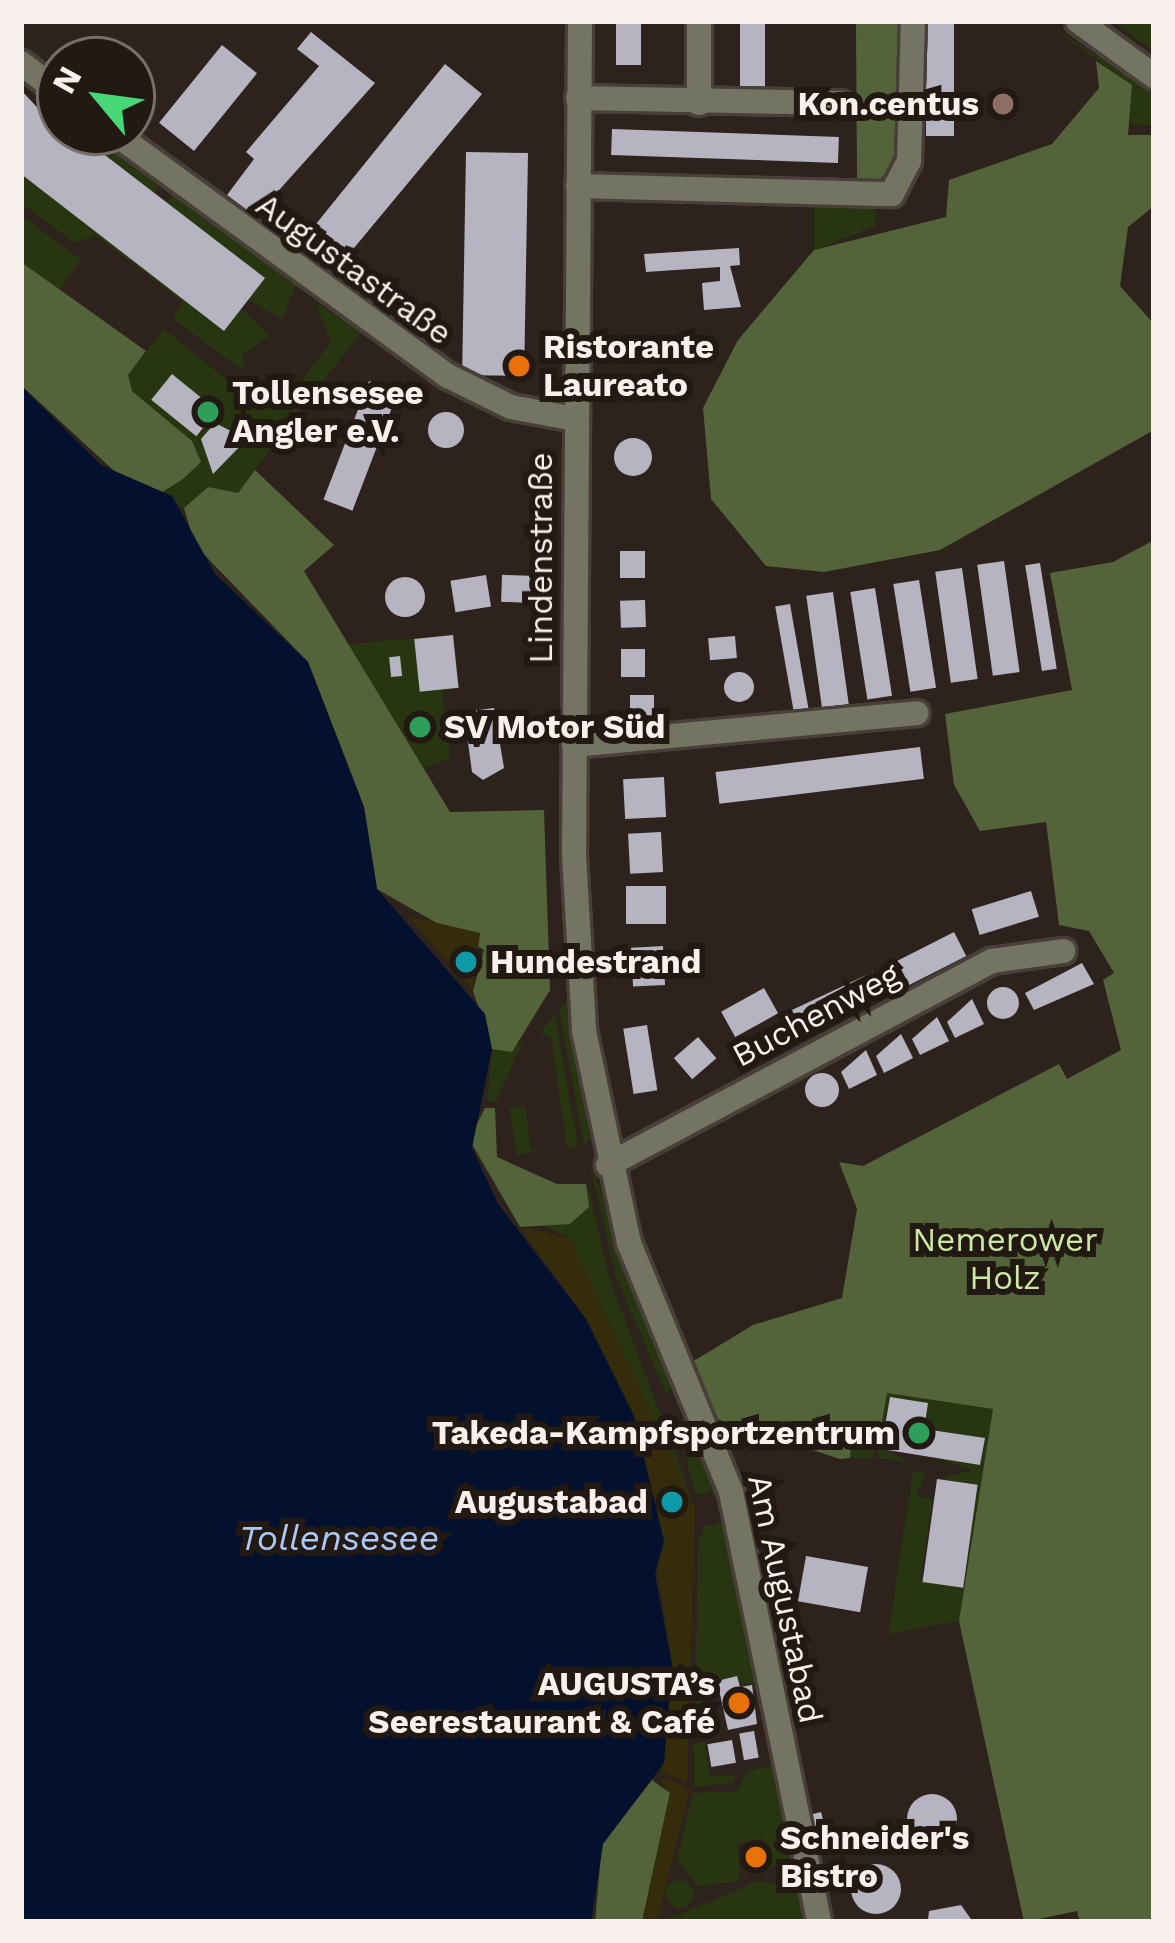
<!DOCTYPE html>
<meta charset="utf-8">
<style>
body{margin:0}
#map{position:relative;width:1175px;height:1943px;overflow:hidden;background:#2d221c;font-family:"Work Sans",sans-serif}
div>[style]{position:absolute}
.green>*{inset:0;background:#273511}
.round{border-radius:50%}
.forest>*{inset:0;background:#53643b}
.sand>*{inset:0;background:#342c0b}
.water>*{inset:0;background:#03102e}
.building>*{inset:0;background:#b7b4c2;transform-origin:0 0}
.roads{filter:drop-shadow(3px 0 #493f39) drop-shadow(-3px 0 #493f39) drop-shadow(0 3px #493f39) drop-shadow(0 -3px #493f39)}
.minor>*{height:24px;margin:-12px;padding:0 12px;transform-origin:12px;border-radius:12px;background:#737562}
.dots>*{width:33px;height:33px;translate:-50% -50%;box-sizing:border-box;border:6px solid #231913;border-radius:50%}
span{translate:-50% -50%;white-space:nowrap;text-align:center;line-height:1.15;-webkit-text-stroke:12px #231913;paint-order:stroke}
.poi-label{font-size:33px;color:#f8f0ec;font-weight:700}
.right{translate:-100% -50%;text-align:right}
.left{translate:0 -50%;text-align:left}
.street-label{font-size:33px;color:#f8f0ec}
.park-label{font-size:33px;color:#cbe8a4}
.water-label{font-size:36px;color:#acc7f9;font-style:italic}
.frame{position:absolute;inset:0;border:24px solid #f8f0ec;pointer-events:none}
.north{position:absolute;left:36px;top:36px;width:120px;height:120px;box-sizing:border-box;background:#231913;border:3px solid #786f6a;border-radius:50%;rotate:299deg;font-size:33px;font-weight:700;line-height:48px;text-align:center;color:#f8f0ec}
.north::after{content:'';display:block;margin:auto;width:42px;height:54px;background:#47d779;clip-path:polygon(50% 0,100% 100%,50% 72%,0 100%)}
</style>
<div id="map">
<div class="green">
<div style="clip-path:polygon(1044px 21px,1154px 93px,1154px 126px,1127px 124px,1131px 85px)"></div>
<div style="clip-path:polygon(1112px 21px,1154px 21px,1154px 52px)"></div>
<div style="clip-path:polygon(75px 132px,99px 132px,159px 187px,155px 193px)"></div>
<div style="clip-path:polygon(21px 174px,223px 330px,241px 308px,269px 336px,242px 355px,245px 368px,235px 365px,172px 318px,183px 302px,95px 235px,75px 243px,21px 203px)"></div>
<div style="clip-path:polygon(178px 192px,298px 282px,282px 319px,248px 300px,264px 277px,166px 202px)"></div>
<div style="clip-path:polygon(814px 204px,875px 204px,876px 226px,814px 250px)"></div>
<div style="clip-path:polygon(21px 215px,81px 260px,60px 289px,21px 262px)"></div>
<div style="clip-path:polygon(315px 302px,362px 331px,237px 493px,208px 487px,184px 508px,159px 494px,183px 479px,192px 441px,132px 391px,128px 375px,164px 329px,259px 406px,279px 409px,331px 342px)"></div>
<div style="clip-path:polygon(453px 635px,459px 688px,442px 691px,451px 758px,418px 770px,346px 644px)"></div>
<div style="clip-path:polygon(567px 1000px,590px 1140px,584px 1145px,559px 1009px)"></div>
<div style="clip-path:polygon(555px 1014px,578px 1146px,567px 1149px,551px 1037px,540px 1033px)"></div>
<div style="clip-path:polygon(523px 1042px,495px 1102px,487px 1102px,492px 1049px)"></div>
<div style="clip-path:polygon(525px 1106px,531px 1149px,544px 1148px,517px 1156px,509px 1108px)"></div>
<div style="clip-path:polygon(590px 1164px,680px 1386px,665px 1392px,616px 1277px)"></div>
<div style="clip-path:polygon(583px 1165px,609px 1277px,695px 1507px,570px 1238px,543px 1226px,586px 1184px)"></div>
<div style="clip-path:polygon(887px 1393px,993px 1409px,959px 1621px,888px 1634px,913px 1471px,926px 1473px,916px 1496px,933px 1499px,920px 1581px,978px 1486px,937px 1479px,972px 1470px,936px 1458px,984px 1438px,924px 1429px,890px 1398px,882px 1449px,913px 1463px,878px 1458px,881px 1432px,856px 1428px,854px 1440px,875px 1443px,874px 1458px,850px 1458px,853px 1423px)"></div>
<div style="clip-path:polygon(700px 1433px,711px 1460px,725px 1515px,711px 1491px,696px 1495px,681px 1440px)"></div>
<div style="clip-path:polygon(727px 1522px,760px 1683px,699px 1685px,709px 1734px,695px 1737px,698px 1542px,704px 1526px)"></div>
<div style="clip-path:polygon(705px 1741px,710px 1777px,736px 1775px,732px 1783px,694px 1787px,694px 1744px)"></div>
<div style="clip-path:polygon(777px 1765px,794px 1861px,768px 1868px,763px 1839px,738px 1843px,740px 1881px,698px 1886px,677px 1860px,693px 1793px,737px 1791px,747px 1771px)"></div>
<div style="clip-path:polygon(791px 1874px,807px 1922px,662px 1922px,758px 1881px,784px 1885px)"></div>
<div class="round" style="left:666px;top:1880px;width:28px;height:28px"></div>
</div>
<div class="forest">
<div style="clip-path:polygon(856px 21px,899px 21px,900px 157px,876px 184px,857px 182px)"></div>
<div style="clip-path:polygon(1096px 61px,1132px 85px,1128px 135px,1154px 135px,1154px 206px,1128px 227px,1120px 286px,1154px 324px,1154px 430px,940px 550px,824px 572px,766px 566px,711px 499px,703px 408px,738px 340px,814px 250px,946px 217px,949px 180px,1052px 144px,1099px 88px)"></div>
<div style="clip-path:polygon(21px 262px,146px 351px,128px 375px,132px 391px,192px 441px,201px 462px,183px 479px,159px 494px,124px 480px,23px 387px)"></div>
<div style="clip-path:polygon(255px 470px,334px 545px,304px 571px,450px 812px,544px 810px,550px 990px,512px 1052px,492px 1049px,473px 991px,484px 950px,377px 889px,364px 807px,308px 662px,195px 545px,184px 508px,208px 487px,238px 493px)"></div>
<div style="clip-path:polygon(1154px 540px,1154px 1922px,1080px 1922px,1077px 1911px,1024px 1922px,959px 1621px,993px 1409px,887px 1393px,881px 1427px,853px 1424px,850px 1458px,840px 1459px,714px 1418px,692px 1362px,753px 1325px,842px 1298px,857px 1209px,839px 1162px,863px 1166px,1059px 1064px,1067px 1079px,1121px 1050px,1103px 980px,1114px 973px,1089px 931px,1059px 925px,1046px 822px,980px 831px,954px 785px,945px 714px,1072px 690px,1050px 573px,1113px 562px)"></div>
<div style="clip-path:polygon(485px 1108px,495px 1108px,497px 1157px,557px 1184px,586px 1184px,589px 1207px,570px 1224px,520px 1227px,469px 1139px)"></div>
<div style="clip-path:polygon(652px 1780px,670px 1793px,642px 1922px,595px 1922px,602px 1844px)"></div>
</div>
<div class="sand">
<div style="clip-path:polygon(408px 916px,480px 933px,473px 991px)"></div>
<div style="clip-path:polygon(520px 1227px,570px 1238px,695px 1507px,687px 1783px,661px 1772px,672px 1665px,634px 1416px,586px 1319px)"></div>
<div style="clip-path:polygon(658px 1778px,669px 1779px,689px 1790px,659px 1917px,642px 1922px,670px 1793px)"></div>
</div>
<div class="water">
<div style="clip-path:polygon(21px 386px,101px 465px,172px 496px,215px 574px,308px 662px,364px 807px,377px 889px,485px 1014px,492px 1049px,472px 1148px,498px 1204px,586px 1319px,634px 1416px,664px 1541px,655px 1574px,672px 1665px,664px 1763px,603px 1844px,591px 1922px,21px 1922px)"></div>
</div>
<div class="building">
<div style="left:616px;top:21px;width:25px;height:44px"></div>
<div style="left:740px;top:21px;width:25px;height:67px"></div>
<div style="left:926px;top:21px;width:28px;height:115px"></div>
<div style="clip-path:polygon(311px 32px,375px 83px,255px 217px,227px 195px,254px 159px,246px 152px,319px 66px,297px 49px)"></div>
<div style="left:222px;top:45px;width:45px;height:100px;rotate:39deg"></div>
<div style="clip-path:polygon(445px 64px,482px 94px,339px 266px,315px 247px,327px 232px,316px 224px)"></div>
<div style="clip-path:polygon(21px 90px,60px 132px,75px 132px,265px 278px,224px 331px,21px 174px)"></div>
<div style="left:612px;top:129px;width:227px;height:26px;rotate:2deg"></div>
<div style="left:466px;top:152px;width:62px;height:223px;rotate:1deg"></div>
<div style="clip-path:polygon(739px 248px,740px 265px,730px 266px,741px 307px,704px 310px,702px 283px,720px 281px,720px 267px,646px 272px,644px 254px)"></div>
<div style="left:172px;top:374px;width:58px;height:33px;rotate:39deg"></div>
<div style="left:369px;top:381px;width:31px;height:127px;rotate:21deg"></div>
<div class="round" style="left:428px;top:412px;width:36px;height:36px"></div>
<div style="clip-path:polygon(215px 423px,247px 439px,213px 474px,201px 439px)"></div>
<div class="round" style="left:614px;top:438px;width:38px;height:38px"></div>
<div style="left:620px;top:551px;width:25px;height:27px"></div>
<div style="left:1004px;top:561px;width:112px;height:27px;rotate:82deg"></div>
<div style="left:1040px;top:563px;width:107px;height:15px;rotate:81deg"></div>
<div style="left:962px;top:568px;width:112px;height:27px;rotate:82deg"></div>
<div style="left:486px;top:575px;width:32px;height:36px;rotate:81deg"></div>
<div style="left:535px;top:576px;width:27px;height:33px;rotate:92deg"></div>
<div class="round" style="left:385px;top:577px;width:40px;height:40px"></div>
<div style="left:919px;top:580px;width:109px;height:26px;rotate:81deg"></div>
<div style="left:875px;top:588px;width:109px;height:25px;rotate:81deg"></div>
<div style="left:833px;top:592px;width:113px;height:27px;rotate:82deg"></div>
<div style="left:645px;top:600px;width:27px;height:25px;rotate:88deg"></div>
<div style="left:790px;top:604px;width:108px;height:15px;rotate:80deg"></div>
<div style="left:453px;top:635px;width:53px;height:39px;rotate:84deg"></div>
<div style="left:735px;top:636px;width:22px;height:27px;rotate:85deg"></div>
<div style="left:621px;top:649px;width:24px;height:28px"></div>
<div style="left:400px;top:656px;width:20px;height:11px;rotate:84deg"></div>
<div class="round" style="left:724px;top:672px;width:30px;height:30px"></div>
<div style="left:630px;top:695px;width:24px;height:27px"></div>
<div style="clip-path:polygon(494px 708px,504px 768px,483px 780px,472px 772px,464px 712px)"></div>
<div style="left:920px;top:747px;width:32px;height:206px;rotate:83deg"></div>
<div style="left:664px;top:777px;width:40px;height:41px;rotate:87deg"></div>
<div style="left:661px;top:832px;width:40px;height:33px;rotate:87deg"></div>
<div style="left:626px;top:886px;width:40px;height:38px"></div>
<div style="left:1031px;top:891px;width:27px;height:62px;rotate:73deg"></div>
<div style="left:954px;top:932px;width:27px;height:64px;rotate:63deg"></div>
<div style="left:663px;top:946px;width:39px;height:32px;rotate:87deg"></div>
<div style="clip-path:polygon(1082px 963px,1094px 984px,1034px 1010px,1025px 993px)"></div>
<div style="clip-path:polygon(873px 972px,884px 993px,801px 1027px,792px 1010px)"></div>
<div class="round" style="left:987px;top:987px;width:32px;height:32px"></div>
<div style="left:764px;top:988px;width:29px;height:49px;rotate:61deg"></div>
<div style="clip-path:polygon(972px 999px,984px 1024px,955px 1038px,947px 1022px)"></div>
<div style="clip-path:polygon(937px 1017px,949px 1041px,920px 1055px,912px 1039px)"></div>
<div style="left:647px;top:1025px;width:66px;height:24px;rotate:81deg"></div>
<div style="clip-path:polygon(901px 1034px,913px 1058px,884px 1073px,876px 1056px)"></div>
<div style="left:698px;top:1037px;width:28px;height:32px;rotate:49deg"></div>
<div style="clip-path:polygon(866px 1050px,877px 1075px,849px 1089px,841px 1072px)"></div>
<div class="round" style="left:805px;top:1073px;width:34px;height:34px"></div>
<div style="clip-path:polygon(890px 1397px,928px 1403px,924px 1429px,985px 1438px,980px 1465px,881px 1449px)"></div>
<div style="left:937px;top:1479px;width:41px;height:104px;rotate:8deg"></div>
<div style="left:806px;top:1556px;width:63px;height:46px;rotate:10deg"></div>
<div style="clip-path:polygon(737px 1676px,740px 1687px,752px 1685px,757px 1724px,728px 1730px,717px 1681px)"></div>
<div style="left:754px;top:1731px;width:27px;height:15px;rotate:80deg"></div>
<div style="left:732px;top:1740px;width:23px;height:25px;rotate:80deg"></div>
<div class="round" style="left:907px;top:1794px;width:50px;height:50px"></div>
<div style="left:821px;top:1812px;width:12px;height:12px;rotate:76deg"></div>
<div class="round" style="left:743px;top:1846px;width:20px;height:20px"></div>
<div class="round" style="left:851px;top:1864px;width:50px;height:50px"></div>
<div style="clip-path:polygon(961px 1905px,973px 1922px,928px 1920px,929px 1911px)"></div>
</div>
<div class="roads">
<div class="minor">
<div style="left:580px;top:21px;width:834px;rotate:90.41deg"></div>
<div style="left:574px;top:855px;width:176px;rotate:86.7deg"></div>
<div style="left:584px;top:1031px;width:217px;rotate:78deg"></div>
<div style="left:629px;top:1243px;width:269px;rotate:67.7deg"></div>
<div style="left:731px;top:1492px;width:439px;rotate:78.4deg"></div>
<div style="left:699px;top:21px;width:82px;rotate:90deg"></div>
<div style="left:1078px;top:21px;width:94px;rotate:35.9deg"></div>
<div style="left:21px;top:63px;width:49px;rotate:37.6deg"></div>
<div style="left:578px;top:98px;width:262px;rotate:1.1deg"></div>
<div style="left:113px;top:132px;width:414px;rotate:36.1deg"></div>
<div style="left:448px;top:376px;width:70px;rotate:26.2deg"></div>
<div style="left:511px;top:407px;width:65px;rotate:10.6deg"></div>
<div style="left:578px;top:186px;width:314px;rotate:1.5deg"></div>
<div style="left:892px;top:194px;width:37px;rotate:-63deg"></div>
<div style="left:909px;top:161px;width:140px;rotate:-88.4deg"></div>
<div style="left:574px;top:745px;width:344px;rotate:-5.3deg"></div>
<div style="left:608px;top:1165px;width:435px;rotate:-28deg"></div>
<div style="left:992px;top:961px;width:72px;rotate:-8deg"></div>
</div>
</div>
<div class="dots">
<div style="left:1003px;top:104px;background:#8d6e63"></div>
<div style="left:519px;top:366px;background:#e8710a"></div>
<div style="left:208px;top:412px;background:#2e9e5b"></div>
<div style="left:420px;top:727px;background:#2e9e5b"></div>
<div style="left:466px;top:962px;background:#0f9aa8"></div>
<div style="left:919px;top:1433px;background:#2e9e5b"></div>
<div style="left:672px;top:1502px;background:#0f9aa8"></div>
<div style="left:739px;top:1703px;background:#e8710a"></div>
<div style="left:756px;top:1857px;background:#e8710a"></div>
</div>
<div class="poi-label">
<span class="right" style="left:979px;top:104px">Kon.centus</span>
<span class="left" style="left:543px;top:366px">Ristorante<br>Laureato</span>
<span class="left" style="left:232px;top:412px">Tollensesee<br>Angler e.V.</span>
<span class="left" style="left:444px;top:727px">SV Motor Süd</span>
<span class="left" style="left:490px;top:962px">Hundestrand</span>
<span class="right" style="left:895px;top:1433px">Takeda-Kampfsportzentrum</span>
<span class="right" style="left:648px;top:1502px">Augustabad</span>
<span class="right" style="left:715px;top:1703px">AUGUSTA’s<br>Seerestaurant &amp; Café</span>
<span class="left" style="left:780px;top:1857px">Schneider's<br>Bistro</span>
</div>
<div class="street-label">
<span style="left:354px;top:269px;rotate:36deg">Augustastraße</span>
<span style="left:541px;top:558px;rotate:-90deg">Lindenstraße</span>
<span style="left:816px;top:1015px;rotate:-28deg">Buchenweg</span>
<span style="left:785px;top:1599px;rotate:78deg">Am Augustabad</span>
</div>
<div class="park-label">
<span style="left:1005px;top:1259px">Nemerower<br>Holz</span>
</div>
<div class="water-label">
<span style="left:339px;top:1539px">Tollensesee</span>
</div>
<div class="frame"></div>
<div class="north">N</div>
</div>
